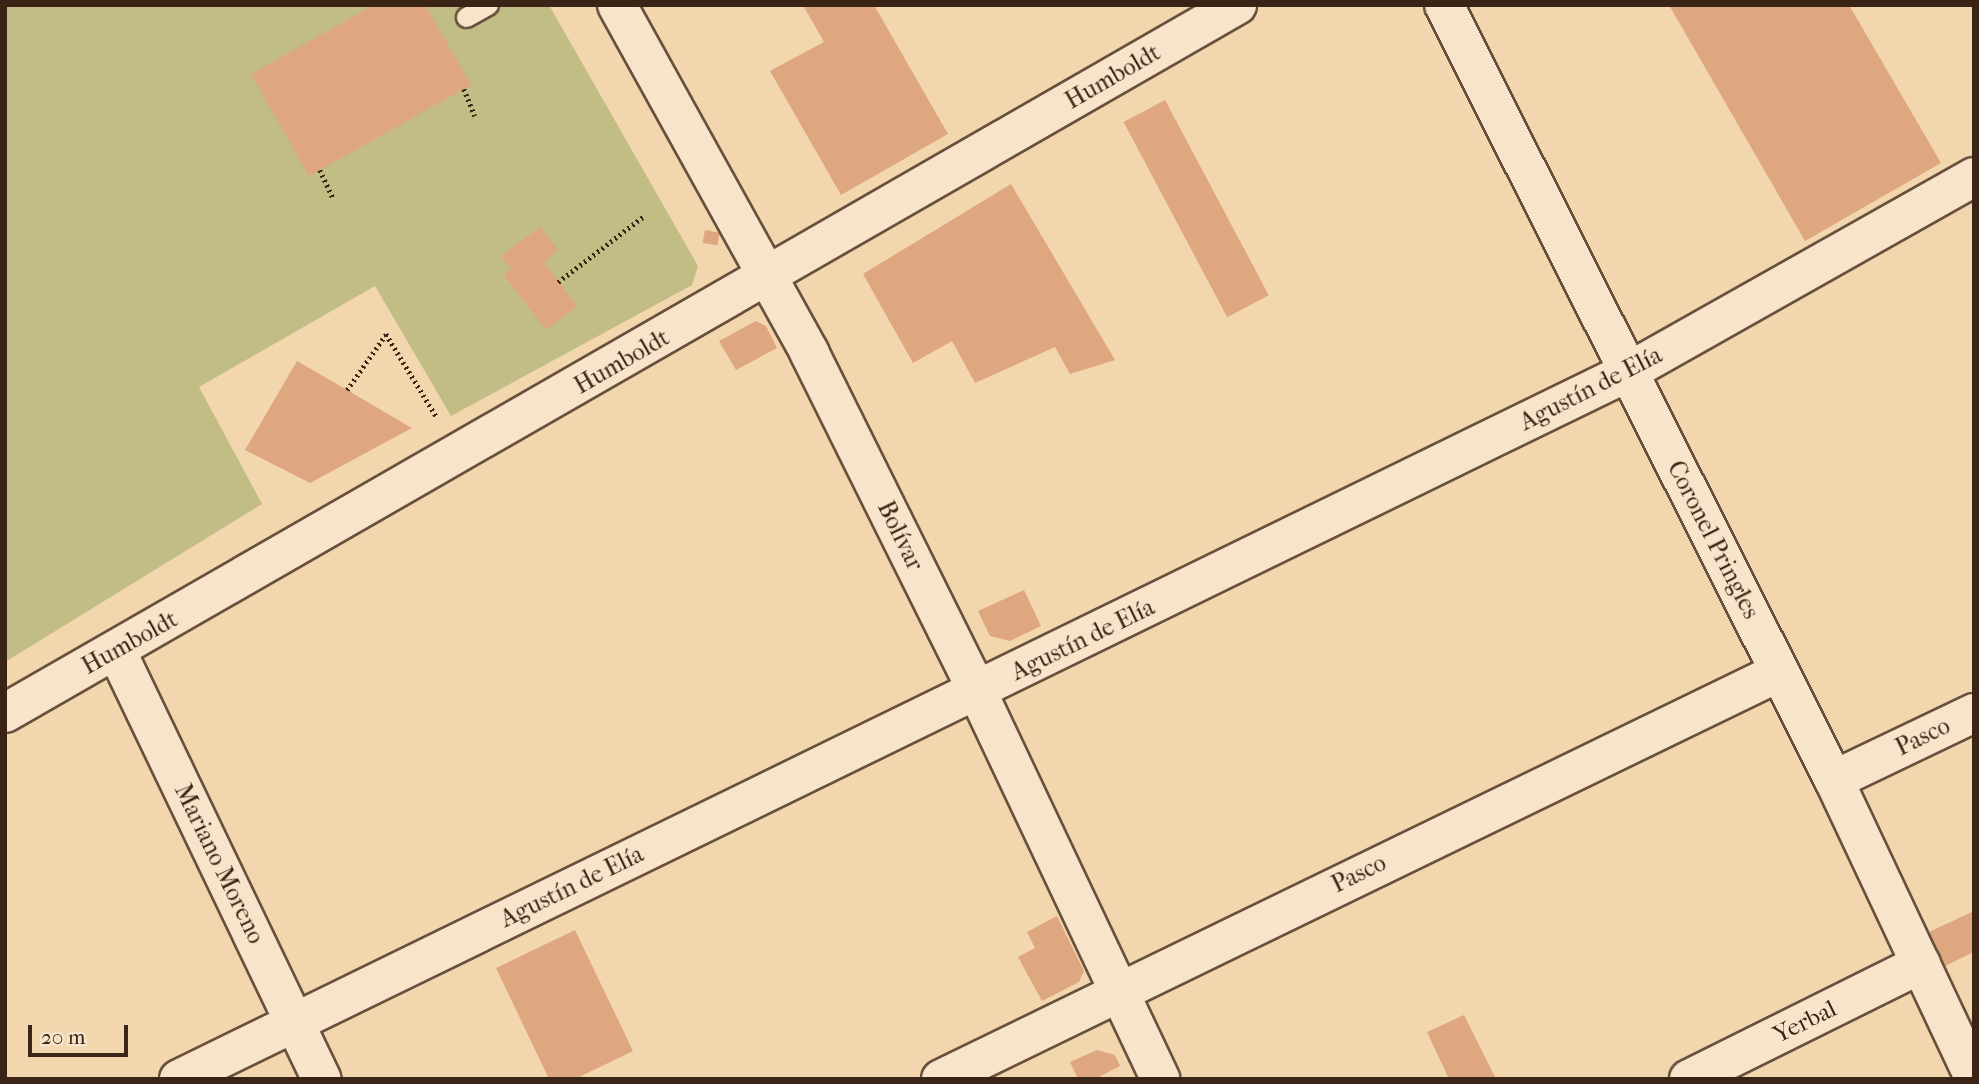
<!DOCTYPE html>
<meta charset="utf-8">
<style>
body{margin:0}
#map{position:relative;width:1979px;height:1084px;overflow:hidden;background:#f2d6ae;font-family:"IM FELL French Canon",serif}
div>[style]{position:absolute}
.green>*{inset:0;background:#c2bc85}
.building>*{inset:0;background:#dfa77f;transform-origin:0 0}
.path>*{height:4.5px;margin-top:-2.25px;transform-origin:0;background:repeating-linear-gradient(90deg,#3a2416 0 2px,transparent 0 5.5px)}
.roads{filter:drop-shadow(2px 0 #68503c) drop-shadow(-2px 0 #68503c) drop-shadow(0 2px #68503c) drop-shadow(0 -2px #68503c)}
.service>*{height:19px;margin:-9.5px;padding:0 9.5px;transform-origin:9.5px;border-radius:9.5px;background:#f7e4ca}
.minor>*{height:38px;margin:-19px;padding:0 19px;transform-origin:19px;border-radius:19px;background:#f7e4ca}
.tertiary>*{height:38px;margin:-19px;padding:0 19px;transform-origin:19px;border-radius:19px;background:#f7e4ca}
span{translate:-50% -50%;white-space:nowrap;text-align:center;line-height:1.15;-webkit-text-stroke:6px #f7e4ca;paint-order:stroke}
.street-label{font-size:24px;color:#3a2416}
.frame{position:absolute;inset:0;border:7px solid #3a2416;pointer-events:none}
.scale{position:absolute;left:28px;top:1025px;width:100px;height:32px;box-sizing:border-box;border:4px solid #3a2416;border-top:0;padding-left:9px;font-size:21px;line-height:24px;white-space:nowrap;color:#3a2416;-webkit-text-stroke:5px #f7e4ca;paint-order:stroke}
</style>
<div id="map">
<div class="green">
<div style="clip-path:polygon(5px 5px,549px 5px,698px 266px,692px 285px,451px 416px,375px 286px,199px 387px,262px 504px,5px 662px)"></div>
</div>
<div class="building">
<div style="clip-path:polygon(374px 5px,425px 5px,471px 85px,309px 176px,251px 74px)"></div>
<div style="clip-path:polygon(803px 5px,874px 5px,948px 134px,841px 195px,770px 71px,824px 42px)"></div>
<div style="clip-path:polygon(1669px 5px,1849px 5px,1941px 163px,1805px 241px)"></div>
<div style="left:1165px;top:100px;width:221px;height:47px;rotate:62deg"></div>
<div style="clip-path:polygon(1011px 184px,1115px 360px,1070px 374px,1055px 347px,975px 383px,952px 341px,913px 363px,863px 274px)"></div>
<div style="clip-path:polygon(540px 227px,558px 250px,544px 263px,577px 306px,546px 330px,504px 275px,511px 269px,501px 256px)"></div>
<div style="left:705px;top:230px;width:15px;height:13px;rotate:11deg"></div>
<div style="clip-path:polygon(756px 321px,766px 326px,777px 348px,736px 370px,719px 341px)"></div>
<div style="clip-path:polygon(297px 361px,347px 390px,412px 428px,310px 483px,245px 450px)"></div>
<div style="clip-path:polygon(1024px 590px,1041px 626px,1010px 641px,990px 636px,978px 611px)"></div>
<div style="clip-path:polygon(1974px 911px,1974px 952px,1945px 966px,1929px 932px)"></div>
<div style="clip-path:polygon(1057px 916px,1084px 971px,1079px 982px,1042px 1001px,1018px 957px,1035px 948px,1027px 932px)"></div>
<div style="clip-path:polygon(575px 930px,633px 1051px,575px 1079px,549px 1079px,496px 968px)"></div>
<div style="clip-path:polygon(1464px 1015px,1496px 1079px,1449px 1079px,1427px 1032px)"></div>
<div style="clip-path:polygon(1097px 1050px,1115px 1055px,1120px 1066px,1095px 1079px,1078px 1079px,1070px 1062px)"></div>
</div>
<div class="path">
<div style="left:464px;top:89px;width:29px;rotate:68deg"></div>
<div style="left:320px;top:170px;width:31px;rotate:65deg"></div>
<div style="left:558px;top:282px;width:108px;rotate:-37.5deg"></div>
<div style="left:347px;top:390px;width:68px;rotate:-55.1deg"></div>
<div style="left:386px;top:334px;width:96px;rotate:58.6deg"></div>
</div>
<div class="roads">
<div class="service">
<div style="left:466px;top:17px;width:25px;rotate:-29deg"></div>
</div>
<div class="minor">
<div style="left:617px;top:5px;width:397px;rotate:61deg"></div>
<div style="left:809px;top:352px;width:378px;rotate:63.6deg"></div>
<div style="left:977px;top:691px;width:429px;rotate:64.7deg"></div>
<div style="left:1444px;top:5px;width:868px;rotate:63.29deg"></div>
<div style="left:1834px;top:780px;width:329px;rotate:64.8deg"></div>
<div style="left:116px;top:650px;width:476px;rotate:64.4deg"></div>
<div style="left:1834px;top:780px;width:155px;rotate:-25.6deg"></div>
<div style="left:179px;top:1079px;width:1612px;rotate:-26.01deg"></div>
<div style="left:1628px;top:372px;width:397px;rotate:-29.4deg"></div>
<div style="left:941px;top:1079px;width:932px;rotate:-25.9deg"></div>
<div style="left:1689px;top:1079px;width:259px;rotate:-26.4deg"></div>
</div>
<div class="tertiary">
<div style="left:5px;top:713px;width:1421px;rotate:-29.88deg"></div>
</div>
</div>
<div class="street-label">
<span style="left:1113px;top:77px;rotate:-30deg">Humboldt</span>
<span style="left:622px;top:362px;rotate:-30deg">Humboldt</span>
<span style="left:1591px;top:389px;rotate:-27deg">Agustín de Elía</span>
<span style="left:900px;top:536px;rotate:64deg">Bolívar</span>
<span style="left:1713px;top:540px;rotate:63deg">Coronel Pringles</span>
<span style="left:1083px;top:640px;rotate:-26deg">Agustín de Elía</span>
<span style="left:130px;top:643px;rotate:-29deg">Humboldt</span>
<span style="left:1923px;top:737px;rotate:-26deg">Pasco</span>
<span style="left:219px;top:864px;rotate:64deg">Mariano Moreno</span>
<span style="left:1359px;top:874px;rotate:-26deg">Pasco</span>
<span style="left:572px;top:887px;rotate:-26deg">Agustín de Elía</span>
<span style="left:1805px;top:1022px;rotate:-26deg">Yerbal</span>
</div>
<div class="frame"></div>
<div class="scale">20 m</div>
</div>
